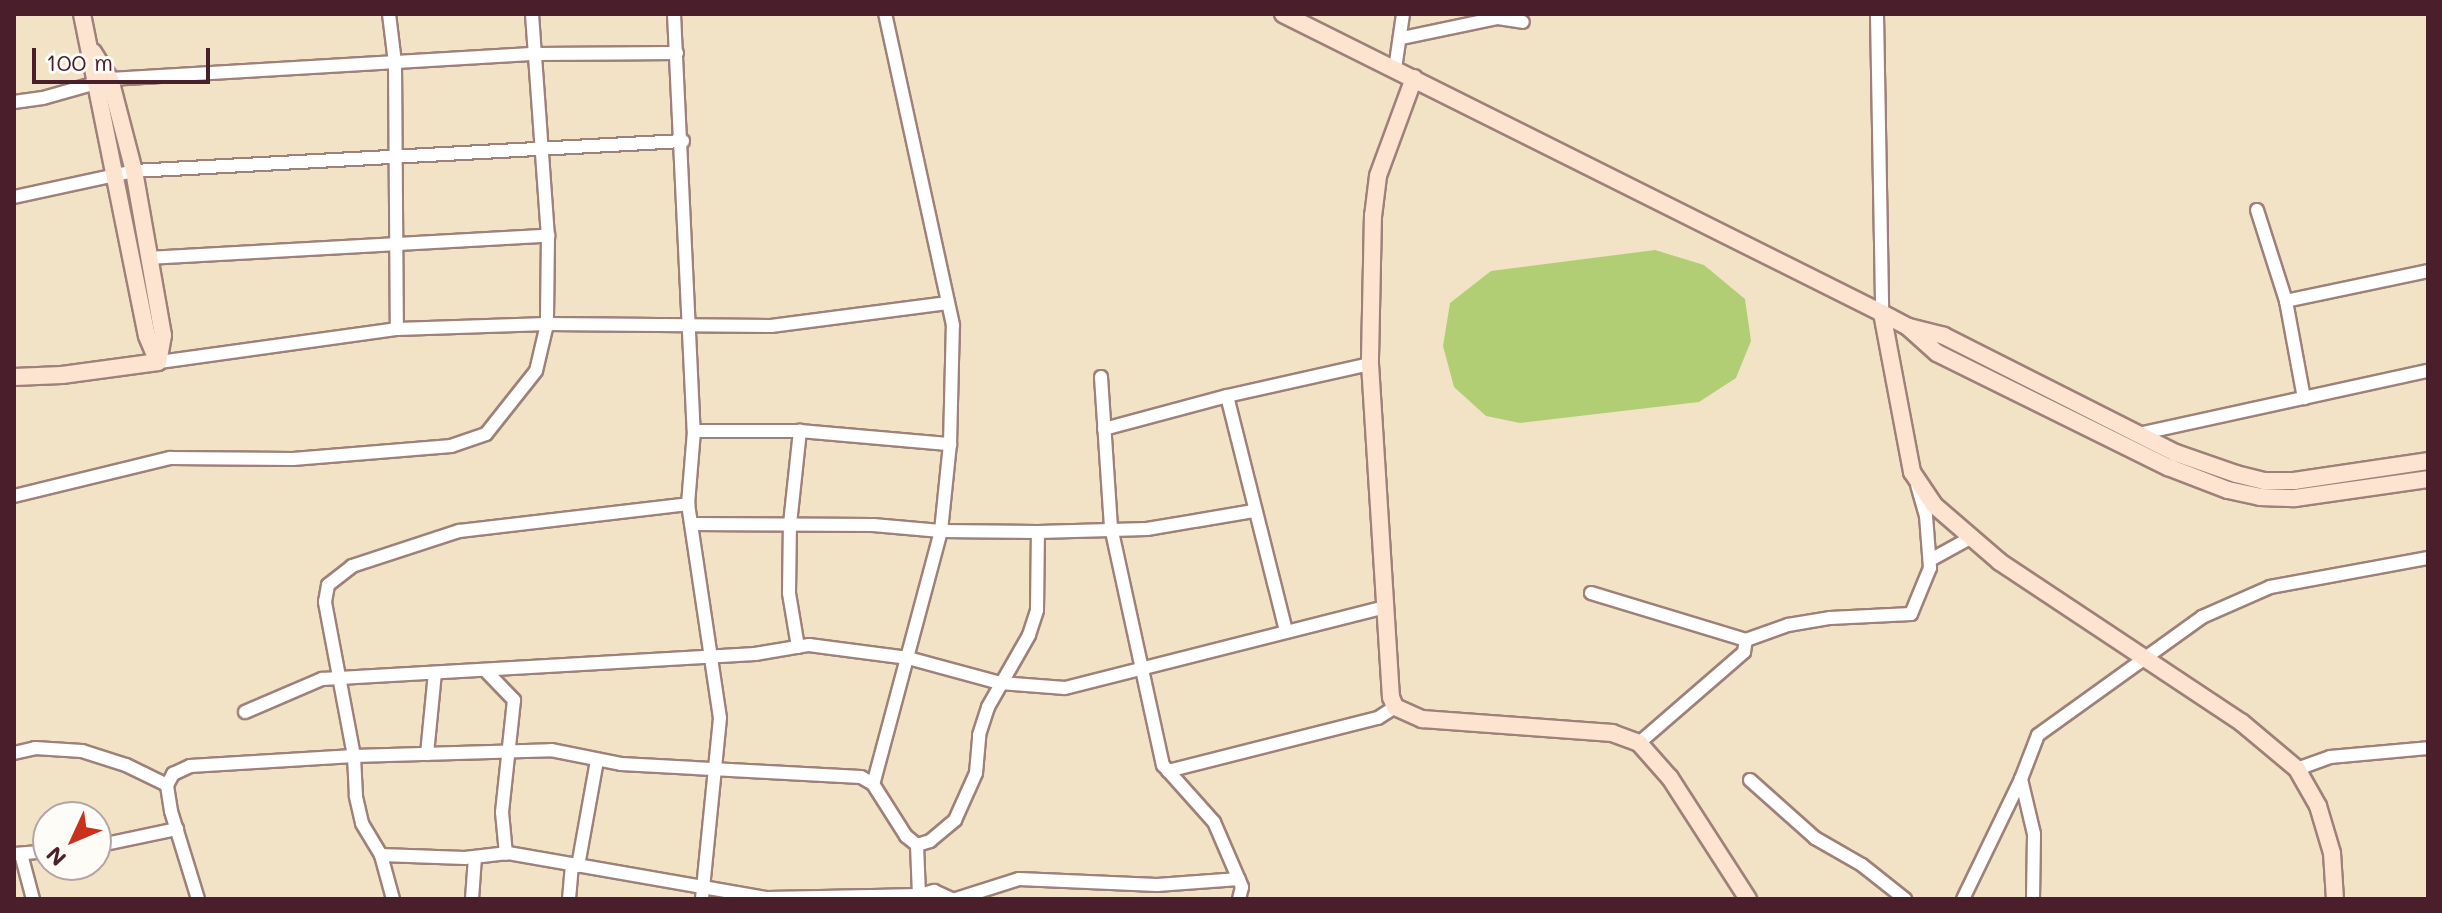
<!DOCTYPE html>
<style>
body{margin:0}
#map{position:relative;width:2442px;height:913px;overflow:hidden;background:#f2e3c7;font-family:Mali,sans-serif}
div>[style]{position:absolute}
.green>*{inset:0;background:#b2ce74}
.roads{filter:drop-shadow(2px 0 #9e8179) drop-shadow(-2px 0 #9e8179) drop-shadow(0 2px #9e8179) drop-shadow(0 -2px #9e8179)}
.street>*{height:12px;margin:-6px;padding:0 6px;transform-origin:6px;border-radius:6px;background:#fff}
.secondary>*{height:16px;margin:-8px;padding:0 8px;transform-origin:8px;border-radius:8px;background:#fde4d1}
span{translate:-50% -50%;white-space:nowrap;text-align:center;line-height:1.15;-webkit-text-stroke:6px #fdfcf7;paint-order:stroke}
.frame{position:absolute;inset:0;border:16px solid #4a1f2b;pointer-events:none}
.north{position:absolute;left:32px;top:801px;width:80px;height:80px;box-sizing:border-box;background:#fdfcf7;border:2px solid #b5a4a5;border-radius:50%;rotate:226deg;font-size:22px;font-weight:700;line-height:32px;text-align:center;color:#4a1f2b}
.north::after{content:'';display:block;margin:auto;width:28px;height:36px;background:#c8321e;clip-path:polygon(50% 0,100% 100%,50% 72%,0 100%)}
.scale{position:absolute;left:32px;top:48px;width:178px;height:36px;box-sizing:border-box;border:4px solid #4a1f2b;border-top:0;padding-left:10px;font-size:24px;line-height:28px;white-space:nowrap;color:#4a1f2b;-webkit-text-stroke:6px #fdfcf7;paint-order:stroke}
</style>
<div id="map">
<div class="green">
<div style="clip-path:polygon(1655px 250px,1704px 265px,1745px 299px,1751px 341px,1736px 378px,1699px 402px,1520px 423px,1486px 416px,1454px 387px,1443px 346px,1450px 303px,1491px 271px)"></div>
</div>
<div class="roads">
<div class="street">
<div style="left:389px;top:14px;width:49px;rotate:83deg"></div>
<div style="left:395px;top:63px;width:266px;rotate:89.6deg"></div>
<div style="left:532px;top:14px;width:223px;rotate:85.9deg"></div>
<div style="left:548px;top:236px;width:88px;rotate:90.7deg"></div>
<div style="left:547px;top:324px;width:224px;rotate:0.5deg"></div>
<div style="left:771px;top:326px;width:178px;rotate:-7.4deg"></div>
<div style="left:674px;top:14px;width:417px;rotate:87.3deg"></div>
<div style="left:694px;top:431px;width:73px;rotate:94.7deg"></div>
<div style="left:688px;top:504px;width:216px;rotate:81.5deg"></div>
<div style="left:720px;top:718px;width:182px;rotate:95.7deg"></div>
<div style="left:1877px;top:14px;width:299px;rotate:89deg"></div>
<div style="left:1402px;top:38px;width:98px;rotate:-11.8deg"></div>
<div style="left:1498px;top:18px;width:25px;rotate:9deg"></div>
<div style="left:1395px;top:69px;width:56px;rotate:-81.7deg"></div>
<div style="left:14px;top:102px;width:29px;rotate:-8deg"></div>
<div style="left:43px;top:98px;width:70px;rotate:-15.8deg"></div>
<div style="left:110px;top:79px;width:426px;rotate:-3.4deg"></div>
<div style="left:535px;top:54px;width:142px;rotate:-0.4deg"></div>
<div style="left:14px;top:197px;width:123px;rotate:-12.2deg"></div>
<div style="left:134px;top:171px;width:550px;rotate:-3.13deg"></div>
<div style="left:2257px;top:210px;width:96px;rotate:72.3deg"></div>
<div style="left:2286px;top:301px;width:99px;rotate:79.5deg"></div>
<div style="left:149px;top:258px;width:400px;rotate:-3.2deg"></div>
<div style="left:2286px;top:301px;width:145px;rotate:-11.9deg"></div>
<div style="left:1101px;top:377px;width:150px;rotate:86.2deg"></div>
<div style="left:1111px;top:527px;width:244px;rotate:77.7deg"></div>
<div style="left:1163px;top:765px;width:76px;rotate:48.2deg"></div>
<div style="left:1214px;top:822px;width:71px;rotate:66.7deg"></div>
<div style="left:1242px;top:887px;width:12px;rotate:104deg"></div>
<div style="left:1227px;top:396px;width:242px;rotate:75.9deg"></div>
<div style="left:1104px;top:429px;width:127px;rotate:-15deg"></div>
<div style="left:1227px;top:396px;width:147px;rotate:-12.6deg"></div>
<div style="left:694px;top:431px;width:106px"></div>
<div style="left:800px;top:431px;width:151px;rotate:5deg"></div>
<div style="left:2138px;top:434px;width:297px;rotate:-12.3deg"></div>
<div style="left:14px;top:496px;width:161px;rotate:-13.7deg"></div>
<div style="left:170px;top:458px;width:123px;rotate:0.5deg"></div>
<div style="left:293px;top:459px;width:159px;rotate:-4.7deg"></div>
<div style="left:451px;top:446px;width:37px;rotate:-19deg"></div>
<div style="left:486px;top:434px;width:80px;rotate:-51.6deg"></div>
<div style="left:536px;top:371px;width:48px;rotate:-76.8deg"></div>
<div style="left:547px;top:324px;width:150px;rotate:178.1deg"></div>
<div style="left:397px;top:329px;width:241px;rotate:172.1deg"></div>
<div style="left:691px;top:524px;width:182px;rotate:0.3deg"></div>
<div style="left:873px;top:525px;width:68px;rotate:5deg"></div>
<div style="left:941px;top:531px;width:87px;rotate:-84.1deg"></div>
<div style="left:950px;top:444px;width:119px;rotate:-88.6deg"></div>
<div style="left:953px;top:325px;width:318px;rotate:-102.3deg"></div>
<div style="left:1038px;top:532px;width:109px;rotate:-1.6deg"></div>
<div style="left:1147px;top:529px;width:108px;rotate:-9.6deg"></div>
<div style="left:1930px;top:560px;width:46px;rotate:-28.8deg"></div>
<div style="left:1591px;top:593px;width:162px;rotate:16.9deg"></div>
<div style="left:1746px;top:640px;width:45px;rotate:-19.7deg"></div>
<div style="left:1788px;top:625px;width:43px;rotate:-9.5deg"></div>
<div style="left:1830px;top:618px;width:81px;rotate:-2.8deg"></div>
<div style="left:1911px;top:614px;width:50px;rotate:-67.6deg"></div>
<div style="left:1930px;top:568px;width:52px;rotate:-94.4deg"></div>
<div style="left:1926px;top:516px;width:32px;rotate:-106deg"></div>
<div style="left:798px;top:647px;width:55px;rotate:-99.5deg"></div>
<div style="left:789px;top:593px;width:69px;rotate:-89.2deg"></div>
<div style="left:790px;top:524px;width:94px;rotate:-83.9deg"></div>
<div style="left:485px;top:670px;width:42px;rotate:46deg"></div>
<div style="left:514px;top:700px;width:113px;rotate:96.1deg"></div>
<div style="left:502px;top:812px;width:42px;rotate:84.6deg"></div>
<div style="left:245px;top:712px;width:84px;rotate:-23.2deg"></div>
<div style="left:322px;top:679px;width:434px;rotate:-3.3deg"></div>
<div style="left:755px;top:654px;width:55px;rotate:-9.5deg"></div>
<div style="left:809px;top:645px;width:100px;rotate:7.5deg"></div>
<div style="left:908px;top:658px;width:95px;rotate:15.2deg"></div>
<div style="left:1000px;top:683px;width:65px;rotate:4.4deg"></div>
<div style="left:1065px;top:688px;width:330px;rotate:-14.2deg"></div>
<div style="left:1639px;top:743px;width:139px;rotate:-40.9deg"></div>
<div style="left:1744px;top:652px;width:12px;rotate:-81deg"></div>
<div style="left:14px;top:753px;width:22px;rotate:-13deg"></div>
<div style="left:35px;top:748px;width:47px;rotate:3.7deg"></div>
<div style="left:82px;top:751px;width:46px;rotate:17.7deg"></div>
<div style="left:126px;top:765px;width:46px;rotate:26deg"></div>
<div style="left:427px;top:754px;width:81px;rotate:-84.4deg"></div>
<div style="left:2297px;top:769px;width:35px;rotate:-20deg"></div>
<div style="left:2330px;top:757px;width:98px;rotate:-5.2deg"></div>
<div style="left:1168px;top:771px;width:217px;rotate:-14.2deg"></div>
<div style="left:1378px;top:718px;width:20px;rotate:-33deg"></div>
<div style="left:1750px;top:780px;width:87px;rotate:41.7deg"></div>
<div style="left:1815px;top:838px;width:54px;rotate:29.9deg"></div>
<div style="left:1862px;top:865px;width:55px;rotate:38.3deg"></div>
<div style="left:96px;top:846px;width:83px;rotate:-11.9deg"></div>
<div style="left:15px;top:854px;width:33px;rotate:-5deg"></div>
<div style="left:21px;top:854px;width:47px;rotate:75.1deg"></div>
<div style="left:381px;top:855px;width:84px;rotate:2deg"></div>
<div style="left:465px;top:858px;width:43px;rotate:-6.6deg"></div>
<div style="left:508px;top:853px;width:263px;rotate:9.9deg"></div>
<div style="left:767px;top:898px;width:152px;rotate:-1.1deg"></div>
<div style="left:919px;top:895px;width:50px;rotate:-92.3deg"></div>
<div style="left:578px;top:866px;width:108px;rotate:-79.8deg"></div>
<div style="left:198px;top:899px;width:92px;rotate:-107.1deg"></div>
<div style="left:171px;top:811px;width:26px;rotate:-99deg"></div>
<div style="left:167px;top:785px;width:13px;rotate:-61deg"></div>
<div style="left:173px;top:774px;width:19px;rotate:-25deg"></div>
<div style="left:190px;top:766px;width:164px;rotate:-3.5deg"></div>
<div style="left:354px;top:756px;width:197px;rotate:-1.7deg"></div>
<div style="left:551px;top:750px;width:71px;rotate:11.3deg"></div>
<div style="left:621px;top:764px;width:240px;rotate:3.1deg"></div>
<div style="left:861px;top:777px;width:14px;rotate:30deg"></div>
<div style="left:873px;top:784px;width:62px;rotate:57.6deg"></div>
<div style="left:906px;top:836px;width:14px;rotate:39deg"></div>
<div style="left:917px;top:845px;width:14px;rotate:-17deg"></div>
<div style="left:930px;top:841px;width:33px;rotate:-40deg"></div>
<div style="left:955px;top:820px;width:51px;rotate:-65.9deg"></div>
<div style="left:976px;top:773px;width:38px;rotate:-85deg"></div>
<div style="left:979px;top:735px;width:29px;rotate:-72deg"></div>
<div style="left:988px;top:707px;width:83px;rotate:-60.3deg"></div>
<div style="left:1029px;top:635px;width:26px;rotate:-72deg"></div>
<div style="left:1037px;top:610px;width:78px;rotate:-89.3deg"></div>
<div style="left:1038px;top:532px;width:97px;rotate:-179.4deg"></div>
<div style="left:941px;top:531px;width:262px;rotate:105deg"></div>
<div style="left:393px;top:899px;width:46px;rotate:-105.3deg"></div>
<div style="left:381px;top:855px;width:37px;rotate:-121deg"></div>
<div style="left:362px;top:823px;width:28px;rotate:-103deg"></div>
<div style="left:356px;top:796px;width:40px;rotate:-92.9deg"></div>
<div style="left:354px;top:756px;width:157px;rotate:-100.7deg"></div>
<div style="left:325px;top:602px;width:17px;rotate:-80deg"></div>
<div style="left:328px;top:585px;width:31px;rotate:-38deg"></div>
<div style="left:352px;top:566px;width:113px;rotate:-18.1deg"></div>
<div style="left:459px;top:531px;width:231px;rotate:-6.7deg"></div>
<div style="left:472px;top:899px;width:42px;rotate:-85.9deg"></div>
<div style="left:569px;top:899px;width:34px;rotate:-85deg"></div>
<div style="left:919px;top:899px;width:4px;rotate:-90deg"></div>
<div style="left:919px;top:895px;width:16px;rotate:-15deg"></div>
<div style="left:934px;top:891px;width:20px;rotate:24deg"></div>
<div style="left:956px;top:899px;width:66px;rotate:-17.6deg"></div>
<div style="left:1019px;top:879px;width:138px;rotate:2.5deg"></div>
<div style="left:1157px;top:885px;width:82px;rotate:-4.2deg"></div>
<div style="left:1963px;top:899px;width:133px;rotate:-64.2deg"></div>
<div style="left:2033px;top:899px;width:65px;rotate:-89.1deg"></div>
<div style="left:2034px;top:834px;width:57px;rotate:-103.3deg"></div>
<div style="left:2021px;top:779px;width:47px;rotate:-68.9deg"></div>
<div style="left:2038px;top:735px;width:202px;rotate:-35.7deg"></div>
<div style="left:2202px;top:617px;width:74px;rotate:-23.8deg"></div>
<div style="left:2270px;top:587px;width:161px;rotate:-10.4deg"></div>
</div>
<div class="secondary">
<div style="left:82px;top:14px;width:328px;rotate:78.6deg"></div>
<div style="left:147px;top:336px;width:28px;rotate:67deg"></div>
<div style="left:1283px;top:14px;width:669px;rotate:26.53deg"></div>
<div style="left:1882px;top:313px;width:30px;rotate:28deg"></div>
<div style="left:1908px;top:327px;width:39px;rotate:42deg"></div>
<div style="left:1937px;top:353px;width:258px;rotate:26.3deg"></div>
<div style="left:2168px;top:467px;width:64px;rotate:21deg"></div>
<div style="left:2228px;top:490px;width:33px;rotate:12deg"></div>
<div style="left:2260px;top:497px;width:35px;rotate:2deg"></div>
<div style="left:2295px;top:498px;width:134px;rotate:-8.1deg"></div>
<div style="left:93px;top:52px;width:32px;rotate:58deg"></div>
<div style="left:110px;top:79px;width:95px;rotate:75.4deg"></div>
<div style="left:134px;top:171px;width:167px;rotate:80deg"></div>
<div style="left:163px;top:335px;width:27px;rotate:100deg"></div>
<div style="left:1414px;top:78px;width:104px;rotate:110.2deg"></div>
<div style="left:1378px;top:176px;width:39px;rotate:97deg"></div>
<div style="left:1373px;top:215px;width:149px;rotate:91.2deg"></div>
<div style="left:1370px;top:364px;width:334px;rotate:86.4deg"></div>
<div style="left:1391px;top:697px;width:11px;rotate:68deg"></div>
<div style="left:1395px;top:707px;width:30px;rotate:24deg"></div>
<div style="left:1422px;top:719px;width:191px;rotate:4.2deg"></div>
<div style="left:1612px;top:733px;width:29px;rotate:20deg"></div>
<div style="left:1639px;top:743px;width:47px;rotate:48.5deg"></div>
<div style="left:1670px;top:778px;width:144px;rotate:57.2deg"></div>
<div style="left:1882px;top:313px;width:162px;rotate:79.3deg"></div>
<div style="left:1912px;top:472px;width:40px;rotate:56deg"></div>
<div style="left:1934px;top:505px;width:87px;rotate:40.8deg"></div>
<div style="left:2000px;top:562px;width:289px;rotate:33.6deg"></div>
<div style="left:2241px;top:722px;width:73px;rotate:40deg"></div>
<div style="left:2297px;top:769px;width:43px;rotate:60.4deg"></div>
<div style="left:2318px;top:806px;width:49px;rotate:73.4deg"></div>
<div style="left:2332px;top:853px;width:46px;rotate:86.3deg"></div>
<div style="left:1909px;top:327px;width:36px;rotate:14deg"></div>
<div style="left:1944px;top:336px;width:260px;rotate:26.8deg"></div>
<div style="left:2176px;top:453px;width:64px;rotate:19.3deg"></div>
<div style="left:2236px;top:474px;width:29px;rotate:14deg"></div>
<div style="left:2264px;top:481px;width:30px"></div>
<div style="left:2294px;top:481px;width:135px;rotate:-8.5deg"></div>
<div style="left:14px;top:377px;width:48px;rotate:-2.4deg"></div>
<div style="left:62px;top:375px;width:97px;rotate:-7.7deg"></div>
</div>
</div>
<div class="frame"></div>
<div class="north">N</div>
<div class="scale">100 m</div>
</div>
